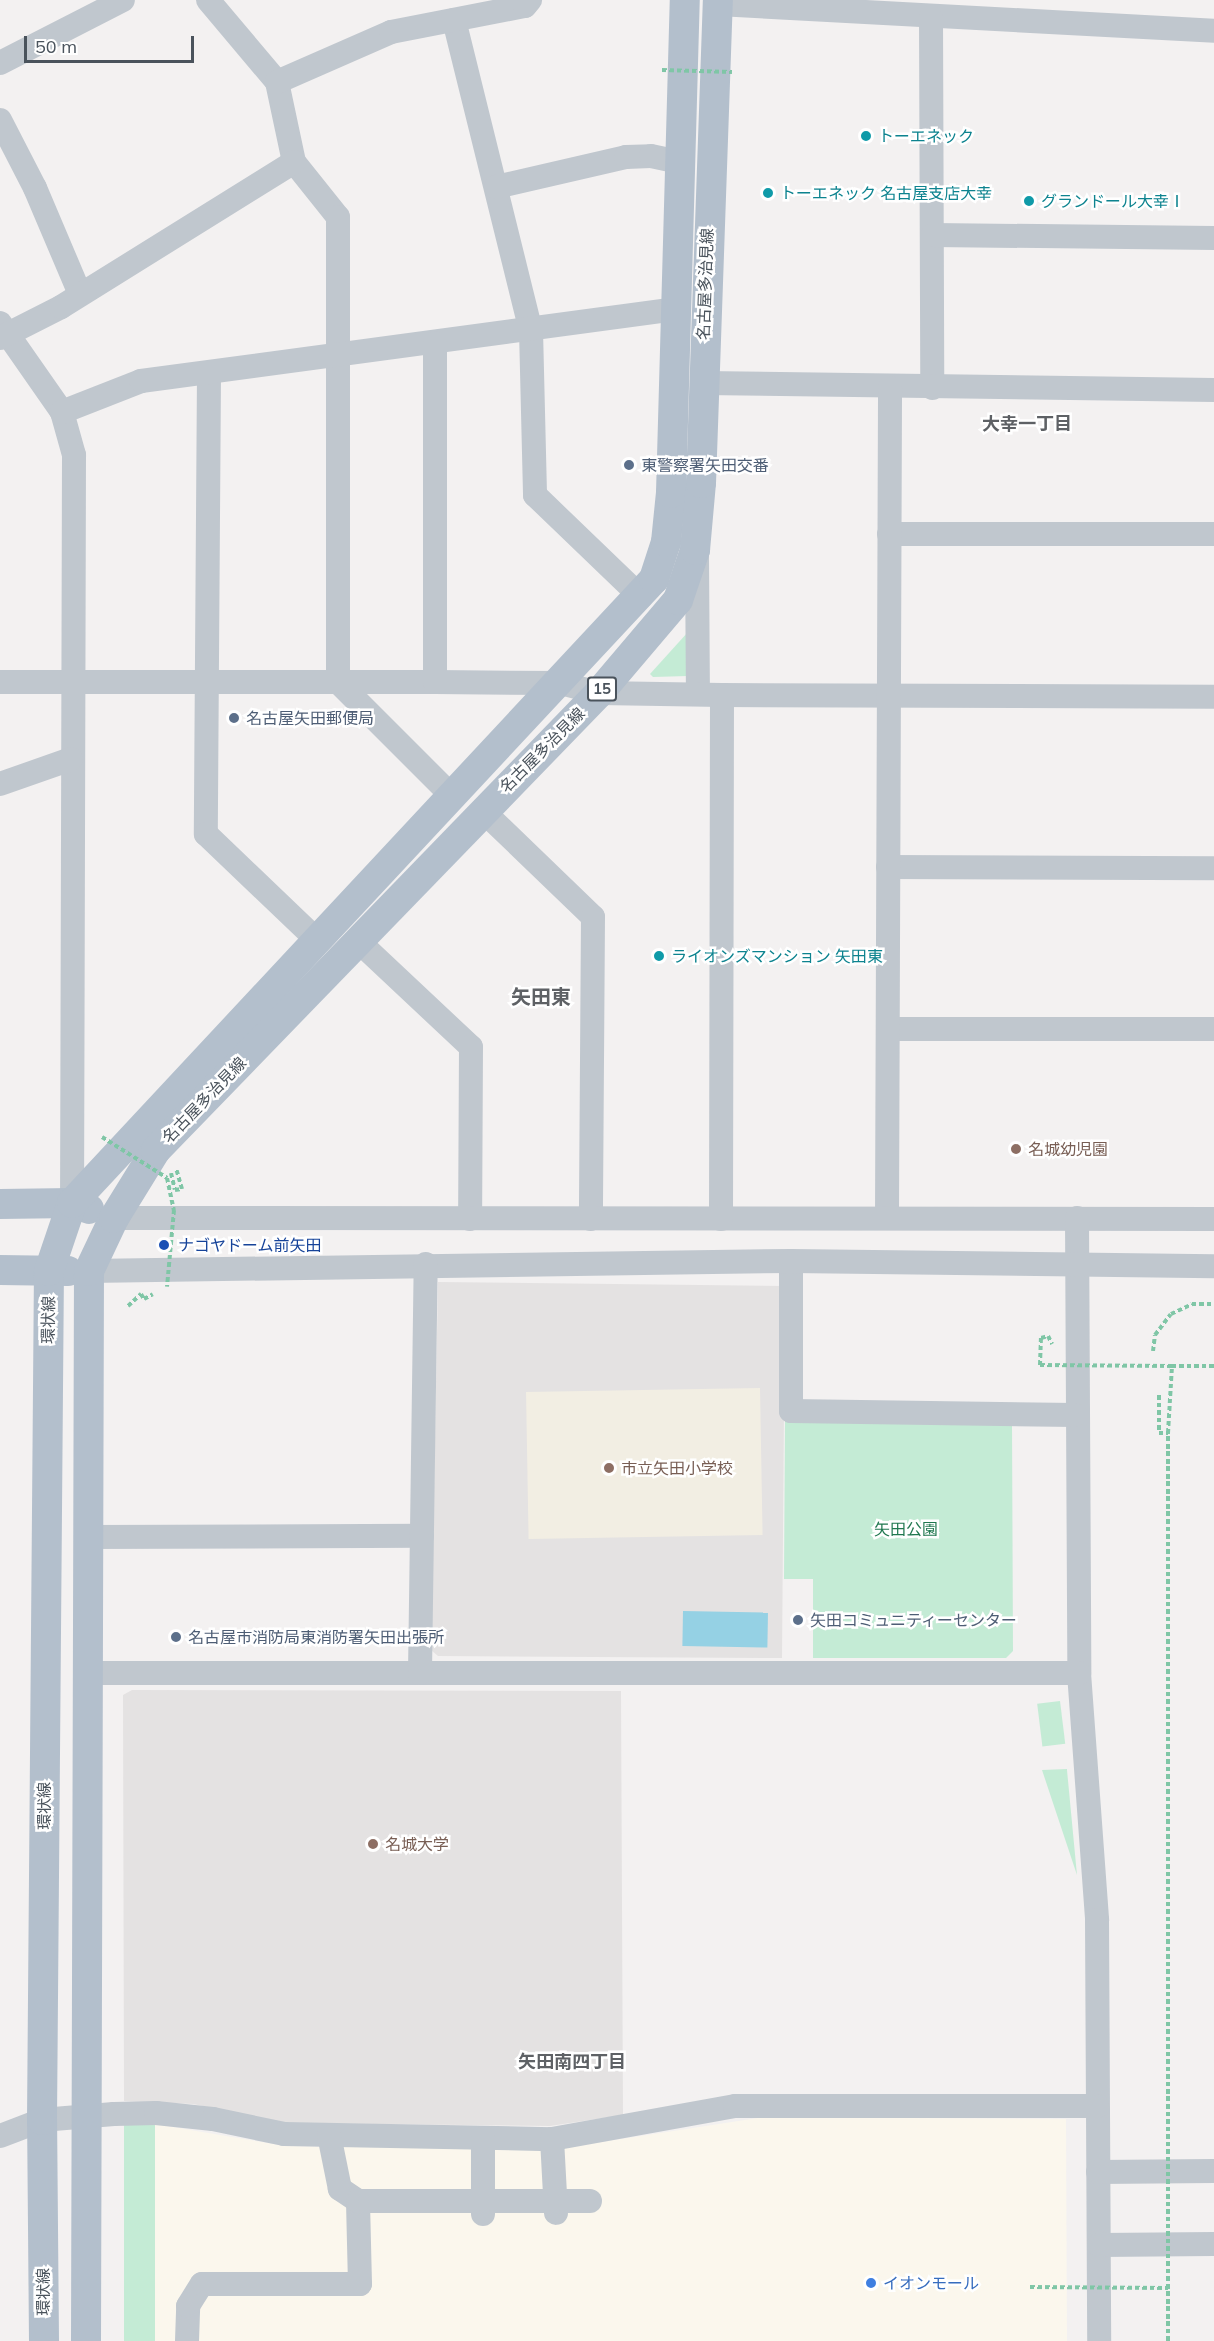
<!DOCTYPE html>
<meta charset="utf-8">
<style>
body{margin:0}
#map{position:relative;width:1214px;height:2341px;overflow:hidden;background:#f3f1f1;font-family:Mulish,"Noto Sans JP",sans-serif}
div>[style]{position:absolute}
.commercial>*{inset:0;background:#fbf7ed}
.education>*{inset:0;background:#e4e2e2}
.green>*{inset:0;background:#c4ebd5;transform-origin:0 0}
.sand>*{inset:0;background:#f2eee3;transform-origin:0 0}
.water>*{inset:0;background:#95d1e4;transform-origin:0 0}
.path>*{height:4px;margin-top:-2px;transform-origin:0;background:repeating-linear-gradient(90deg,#7fc6a6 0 4.5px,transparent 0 7.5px)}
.minor>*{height:24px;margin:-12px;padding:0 12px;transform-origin:12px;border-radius:12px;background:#c0c7ce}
.major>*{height:30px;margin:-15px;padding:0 15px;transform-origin:15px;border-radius:15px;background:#b3bfcc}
.path-bridge>*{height:4px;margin-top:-2px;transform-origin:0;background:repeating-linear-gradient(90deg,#7fc6a6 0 4.5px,transparent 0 7.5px)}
.minor-bridge>*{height:24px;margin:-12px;padding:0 12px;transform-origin:12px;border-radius:12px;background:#c0c7ce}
.dots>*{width:16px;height:16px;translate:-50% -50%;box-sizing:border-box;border:3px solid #fff;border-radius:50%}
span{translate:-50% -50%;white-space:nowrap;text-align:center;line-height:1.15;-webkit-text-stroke:5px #fff;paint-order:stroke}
.shield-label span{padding:2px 4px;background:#fff;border:2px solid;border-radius:4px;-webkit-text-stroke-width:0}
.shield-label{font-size:15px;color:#4a535c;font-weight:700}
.culture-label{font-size:16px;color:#0d838f}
.left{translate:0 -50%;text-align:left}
.street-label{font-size:16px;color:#4a535c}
.service-label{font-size:16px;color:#4e5e75}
.education-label{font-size:16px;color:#785e54}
.transit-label{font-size:16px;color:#164399}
.park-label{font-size:16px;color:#217850}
.shop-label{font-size:16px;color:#366cbe}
.neighbourhood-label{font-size:18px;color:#5e6165;font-weight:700}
.quarter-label{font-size:20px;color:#5e6165;font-weight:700}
.scale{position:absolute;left:24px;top:36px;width:170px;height:27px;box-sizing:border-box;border:3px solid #4a535c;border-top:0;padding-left:8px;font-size:18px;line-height:21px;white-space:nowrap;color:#4a535c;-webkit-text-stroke:4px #fff;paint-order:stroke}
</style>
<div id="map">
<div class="commercial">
<div style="clip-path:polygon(764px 2117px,1066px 2119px,1067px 2341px,155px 2341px,155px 2124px,285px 2146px,550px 2150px)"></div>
</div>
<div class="education">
<div style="clip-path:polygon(438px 1282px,785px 1286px,782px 1658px,438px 1656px,431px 1650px)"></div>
<div style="clip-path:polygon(132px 1690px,621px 1691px,623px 2115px,550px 2126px,287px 2123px,193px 2104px,124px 2101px,123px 1695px)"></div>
</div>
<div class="green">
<div style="clip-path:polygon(688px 632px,688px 676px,653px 677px,650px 674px)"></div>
<div style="clip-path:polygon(785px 1420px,1012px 1422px,1013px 1651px,1006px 1658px,813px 1658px,813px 1579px,784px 1579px)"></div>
<div style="left:1060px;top:1701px;width:43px;height:23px;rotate:83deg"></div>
<div style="clip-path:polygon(1067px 1769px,1067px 1770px,1077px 1875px,1042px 1770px)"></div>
<div style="left:155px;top:2124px;width:217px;height:31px;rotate:90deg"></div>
</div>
<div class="sand">
<div style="left:760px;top:1388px;width:147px;height:234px;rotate:89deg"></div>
</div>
<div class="water">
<div style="left:683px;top:1611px;width:85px;height:35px;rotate:1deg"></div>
</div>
<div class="path">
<div style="left:171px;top:1173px;width:17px;rotate:77deg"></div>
<div style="left:175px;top:1190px;width:7px;rotate:-8deg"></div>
<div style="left:182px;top:1189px;width:22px;rotate:-106deg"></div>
<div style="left:128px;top:1306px;width:18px;rotate:-43deg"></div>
<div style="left:141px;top:1294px;width:6px;rotate:59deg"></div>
<div style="left:144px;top:1299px;width:10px;rotate:-29deg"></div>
<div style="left:1153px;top:1351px;width:16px;rotate:-83deg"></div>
<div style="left:1155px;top:1335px;width:26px;rotate:-53deg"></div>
<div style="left:1171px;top:1314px;width:23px;rotate:-25deg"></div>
<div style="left:1192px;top:1304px;width:22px"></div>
<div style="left:1040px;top:1365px;width:27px;rotate:-88deg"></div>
<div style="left:1041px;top:1338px;width:7px;rotate:-16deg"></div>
<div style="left:1048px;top:1336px;width:9px;rotate:63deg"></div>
<div style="left:1159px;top:1395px;width:38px;rotate:90deg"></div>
<div style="left:1159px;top:1433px;width:9px"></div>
<div style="left:1168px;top:1433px;width:67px;rotate:-86.6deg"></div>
<div style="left:1172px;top:1366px;width:42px"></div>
</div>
<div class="minor">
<div style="left:208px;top:0;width:107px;rotate:49.9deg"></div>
<div style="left:277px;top:82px;width:82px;rotate:78deg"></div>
<div style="left:294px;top:162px;width:70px;rotate:51.3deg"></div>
<div style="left:338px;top:217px;width:465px;rotate:90deg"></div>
<div style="left:338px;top:682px;width:163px;rotate:45deg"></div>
<div style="left:718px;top:4px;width:497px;rotate:3.1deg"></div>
<div style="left:931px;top:18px;width:370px;rotate:89.8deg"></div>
<div style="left:454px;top:20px;width:319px;rotate:76.1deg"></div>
<div style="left:531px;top:330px;width:165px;rotate:88.6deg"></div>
<div style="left:535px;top:495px;width:147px;rotate:43.9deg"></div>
<div style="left:0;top:63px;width:138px;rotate:-27.1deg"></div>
<div style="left:277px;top:82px;width:124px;rotate:-23.7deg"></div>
<div style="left:391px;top:32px;width:136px;rotate:-11deg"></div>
<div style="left:525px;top:6px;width:8px;rotate:-50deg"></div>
<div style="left:0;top:120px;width:76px;rotate:62.8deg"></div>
<div style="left:35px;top:188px;width:115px;rotate:67deg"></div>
<div style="left:496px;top:187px;width:133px;rotate:-13deg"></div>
<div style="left:626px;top:157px;width:25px;rotate:-2deg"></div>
<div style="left:651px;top:156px;width:30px;rotate:12deg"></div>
<div style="left:933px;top:235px;width:281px;rotate:0.6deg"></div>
<div style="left:0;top:323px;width:108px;rotate:55.1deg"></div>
<div style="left:62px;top:412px;width:45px;rotate:74.4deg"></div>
<div style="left:74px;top:455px;width:748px;rotate:90.15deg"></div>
<div style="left:0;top:338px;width:68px;rotate:-26.9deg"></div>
<div style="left:61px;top:307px;width:274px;rotate:-31.9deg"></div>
<div style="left:209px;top:373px;width:461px;rotate:90.4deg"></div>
<div style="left:206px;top:834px;width:155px;rotate:43.7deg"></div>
<div style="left:703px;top:383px;width:511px;rotate:0.78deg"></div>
<div style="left:62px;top:412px;width:85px;rotate:-21.4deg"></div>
<div style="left:141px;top:381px;width:541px;rotate:-7.65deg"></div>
<div style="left:889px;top:534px;width:325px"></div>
<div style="left:697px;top:558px;width:136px;rotate:89.6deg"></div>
<div style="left:0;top:682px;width:435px"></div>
<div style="left:435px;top:682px;width:125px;rotate:0.5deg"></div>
<div style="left:560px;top:683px;width:40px;rotate:14.4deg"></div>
<div style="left:599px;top:693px;width:123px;rotate:0.9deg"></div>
<div style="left:722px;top:695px;width:492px;rotate:0.2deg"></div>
<div style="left:435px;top:682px;width:339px;rotate:-90deg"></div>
<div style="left:0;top:784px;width:75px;rotate:-19.4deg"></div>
<div style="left:482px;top:810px;width:154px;rotate:43.9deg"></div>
<div style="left:593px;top:917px;width:302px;rotate:90.4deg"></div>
<div style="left:888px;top:867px;width:326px;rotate:0.2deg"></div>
<div style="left:357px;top:940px;width:156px;rotate:43.2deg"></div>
<div style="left:471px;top:1047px;width:172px;rotate:90.3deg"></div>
<div style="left:888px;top:1029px;width:326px"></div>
<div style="left:887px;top:1217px;width:829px;rotate:-89.79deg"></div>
<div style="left:114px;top:1218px;width:1100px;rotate:0.05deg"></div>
<div style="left:1077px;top:1218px;width:455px;rotate:89.7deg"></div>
<div style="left:1079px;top:1673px;width:248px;rotate:85.8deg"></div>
<div style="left:1097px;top:1920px;width:421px;rotate:89.7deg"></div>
<div style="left:721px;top:1219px;width:524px;rotate:-89.89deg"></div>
<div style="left:791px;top:1261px;width:150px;rotate:90deg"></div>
<div style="left:791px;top:1411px;width:284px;rotate:0.8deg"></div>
<div style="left:89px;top:1271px;width:702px;rotate:-0.82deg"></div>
<div style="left:791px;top:1261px;width:423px;rotate:0.7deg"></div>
<div style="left:89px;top:1537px;width:333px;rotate:-0.2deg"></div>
<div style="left:88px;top:1673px;width:991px"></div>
<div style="left:420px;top:1673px;width:409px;rotate:-89.2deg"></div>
<div style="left:0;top:2136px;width:45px;rotate:-20.9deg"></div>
<div style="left:42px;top:2120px;width:72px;rotate:-4.8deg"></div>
<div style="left:114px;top:2114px;width:42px;rotate:-1.4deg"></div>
<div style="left:156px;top:2113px;width:57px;rotate:6deg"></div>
<div style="left:213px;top:2119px;width:73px;rotate:11.9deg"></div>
<div style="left:284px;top:2134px;width:268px;rotate:1.1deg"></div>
<div style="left:552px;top:2139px;width:186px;rotate:-10.2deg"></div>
<div style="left:735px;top:2106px;width:362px"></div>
<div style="left:552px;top:2139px;width:74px;rotate:86.9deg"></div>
<div style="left:1098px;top:2172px;width:116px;rotate:-0.5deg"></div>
<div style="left:483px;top:2214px;width:76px;rotate:-90deg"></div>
<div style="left:1099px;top:2245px;width:115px;rotate:-0.5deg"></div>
<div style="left:187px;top:2341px;width:35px;rotate:-88deg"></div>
<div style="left:188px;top:2306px;width:26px;rotate:-58deg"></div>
<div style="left:202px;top:2284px;width:158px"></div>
<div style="left:360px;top:2284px;width:83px;rotate:-91.4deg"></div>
<div style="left:358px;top:2201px;width:22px;rotate:-146deg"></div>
<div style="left:340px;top:2189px;width:55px;rotate:-101.5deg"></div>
</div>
<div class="major">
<div style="left:0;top:1204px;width:72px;rotate:-0.8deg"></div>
<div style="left:72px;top:1203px;width:18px;rotate:19deg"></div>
<div style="left:0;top:1270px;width:68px;rotate:0.8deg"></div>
<div style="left:44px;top:2341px;width:221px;rotate:-90.5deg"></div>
<div style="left:42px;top:2120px;width:849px;rotate:-89.53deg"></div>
<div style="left:49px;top:1271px;width:72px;rotate:-71.3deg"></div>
<div style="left:72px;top:1203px;width:853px;rotate:-46.99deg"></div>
<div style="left:654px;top:579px;width:39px;rotate:-72deg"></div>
<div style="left:666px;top:542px;width:49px;rotate:-84.2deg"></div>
<div style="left:671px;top:493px;width:493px;rotate:-88.4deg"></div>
<div style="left:86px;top:2341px;width:1070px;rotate:-89.84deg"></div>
<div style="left:89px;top:1271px;width:59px;rotate:-64.7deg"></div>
<div style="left:114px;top:1218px;width:80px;rotate:-58.3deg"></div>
<div style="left:156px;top:1150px;width:636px;rotate:-45.89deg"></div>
<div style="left:599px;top:693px;width:122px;rotate:-49.7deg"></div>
<div style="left:678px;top:600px;width:53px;rotate:-71.2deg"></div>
<div style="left:695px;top:550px;width:67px;rotate:-84.9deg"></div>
<div style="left:701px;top:483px;width:483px;rotate:-88deg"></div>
</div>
<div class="path-bridge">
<div style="left:662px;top:70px;width:70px;rotate:1.6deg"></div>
<div style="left:102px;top:1137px;width:77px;rotate:32.2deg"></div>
<div style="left:167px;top:1178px;width:33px;rotate:78deg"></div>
<div style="left:174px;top:1210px;width:77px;rotate:95.2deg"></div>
<div style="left:1040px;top:1365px;width:132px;rotate:0.4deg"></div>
<div style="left:1030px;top:2287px;width:138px;rotate:0.4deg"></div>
<div style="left:1168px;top:2341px;width:908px;rotate:-90deg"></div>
</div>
<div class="minor-bridge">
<div style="left:358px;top:2201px;width:232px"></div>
</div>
<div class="dots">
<div style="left:866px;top:136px;background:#0f9aa8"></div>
<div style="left:768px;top:193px;background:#0f9aa8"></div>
<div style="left:1029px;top:201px;background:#0f9aa8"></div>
<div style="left:629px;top:465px;background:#5c6f8a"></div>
<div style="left:234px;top:718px;background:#5c6f8a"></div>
<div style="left:659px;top:956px;background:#0f9aa8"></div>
<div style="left:1016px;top:1149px;background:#8d6e63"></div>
<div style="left:164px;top:1245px;background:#1a4fb4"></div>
<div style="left:609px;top:1468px;background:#8d6e63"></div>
<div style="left:798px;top:1620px;background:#5c6f8a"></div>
<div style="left:176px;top:1637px;background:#5c6f8a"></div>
<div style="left:373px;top:1844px;background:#8d6e63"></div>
<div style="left:871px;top:2283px;background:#3f7fe0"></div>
</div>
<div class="shield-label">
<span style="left:602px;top:689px">15</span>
</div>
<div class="culture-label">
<span class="left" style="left:878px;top:136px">トーエネック</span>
<span class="left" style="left:780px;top:193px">トーエネック 名古屋支店大幸</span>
<span class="left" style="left:1041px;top:201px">グランドール大幸Ⅰ</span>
<span class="left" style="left:671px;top:956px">ライオンズマンション 矢田東</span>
</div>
<div class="street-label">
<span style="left:705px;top:284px;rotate:-88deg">名古屋多治見線</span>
<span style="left:542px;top:750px;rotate:-45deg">名古屋多治見線</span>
<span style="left:204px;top:1100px;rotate:-46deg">名古屋多治見線</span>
<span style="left:48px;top:1320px;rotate:-89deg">環状線</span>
<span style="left:44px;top:1806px;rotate:-90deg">環状線</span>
<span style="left:43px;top:2292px;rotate:-90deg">環状線</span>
</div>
<div class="service-label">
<span class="left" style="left:641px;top:465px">東警察署矢田交番</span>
<span class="left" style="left:246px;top:718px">名古屋矢田郵便局</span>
<span class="left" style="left:810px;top:1620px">矢田コミュニティーセンター</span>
<span class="left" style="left:188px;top:1637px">名古屋市消防局東消防署矢田出張所</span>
</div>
<div class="education-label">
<span class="left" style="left:1028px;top:1149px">名城幼児園</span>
<span class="left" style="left:621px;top:1468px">市立矢田小学校</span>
<span class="left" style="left:385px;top:1844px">名城大学</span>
</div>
<div class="transit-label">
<span class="left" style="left:178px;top:1245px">ナゴヤドーム前矢田</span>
</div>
<div class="park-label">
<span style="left:906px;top:1529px">矢田公園</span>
</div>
<div class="shop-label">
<span class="left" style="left:883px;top:2283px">イオンモール</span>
</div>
<div class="neighbourhood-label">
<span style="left:1027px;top:424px">大幸一丁目</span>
<span style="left:572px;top:2062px">矢田南四丁目</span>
</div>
<div class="quarter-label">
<span style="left:541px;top:996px">矢田東</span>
</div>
<div class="scale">50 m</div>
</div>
